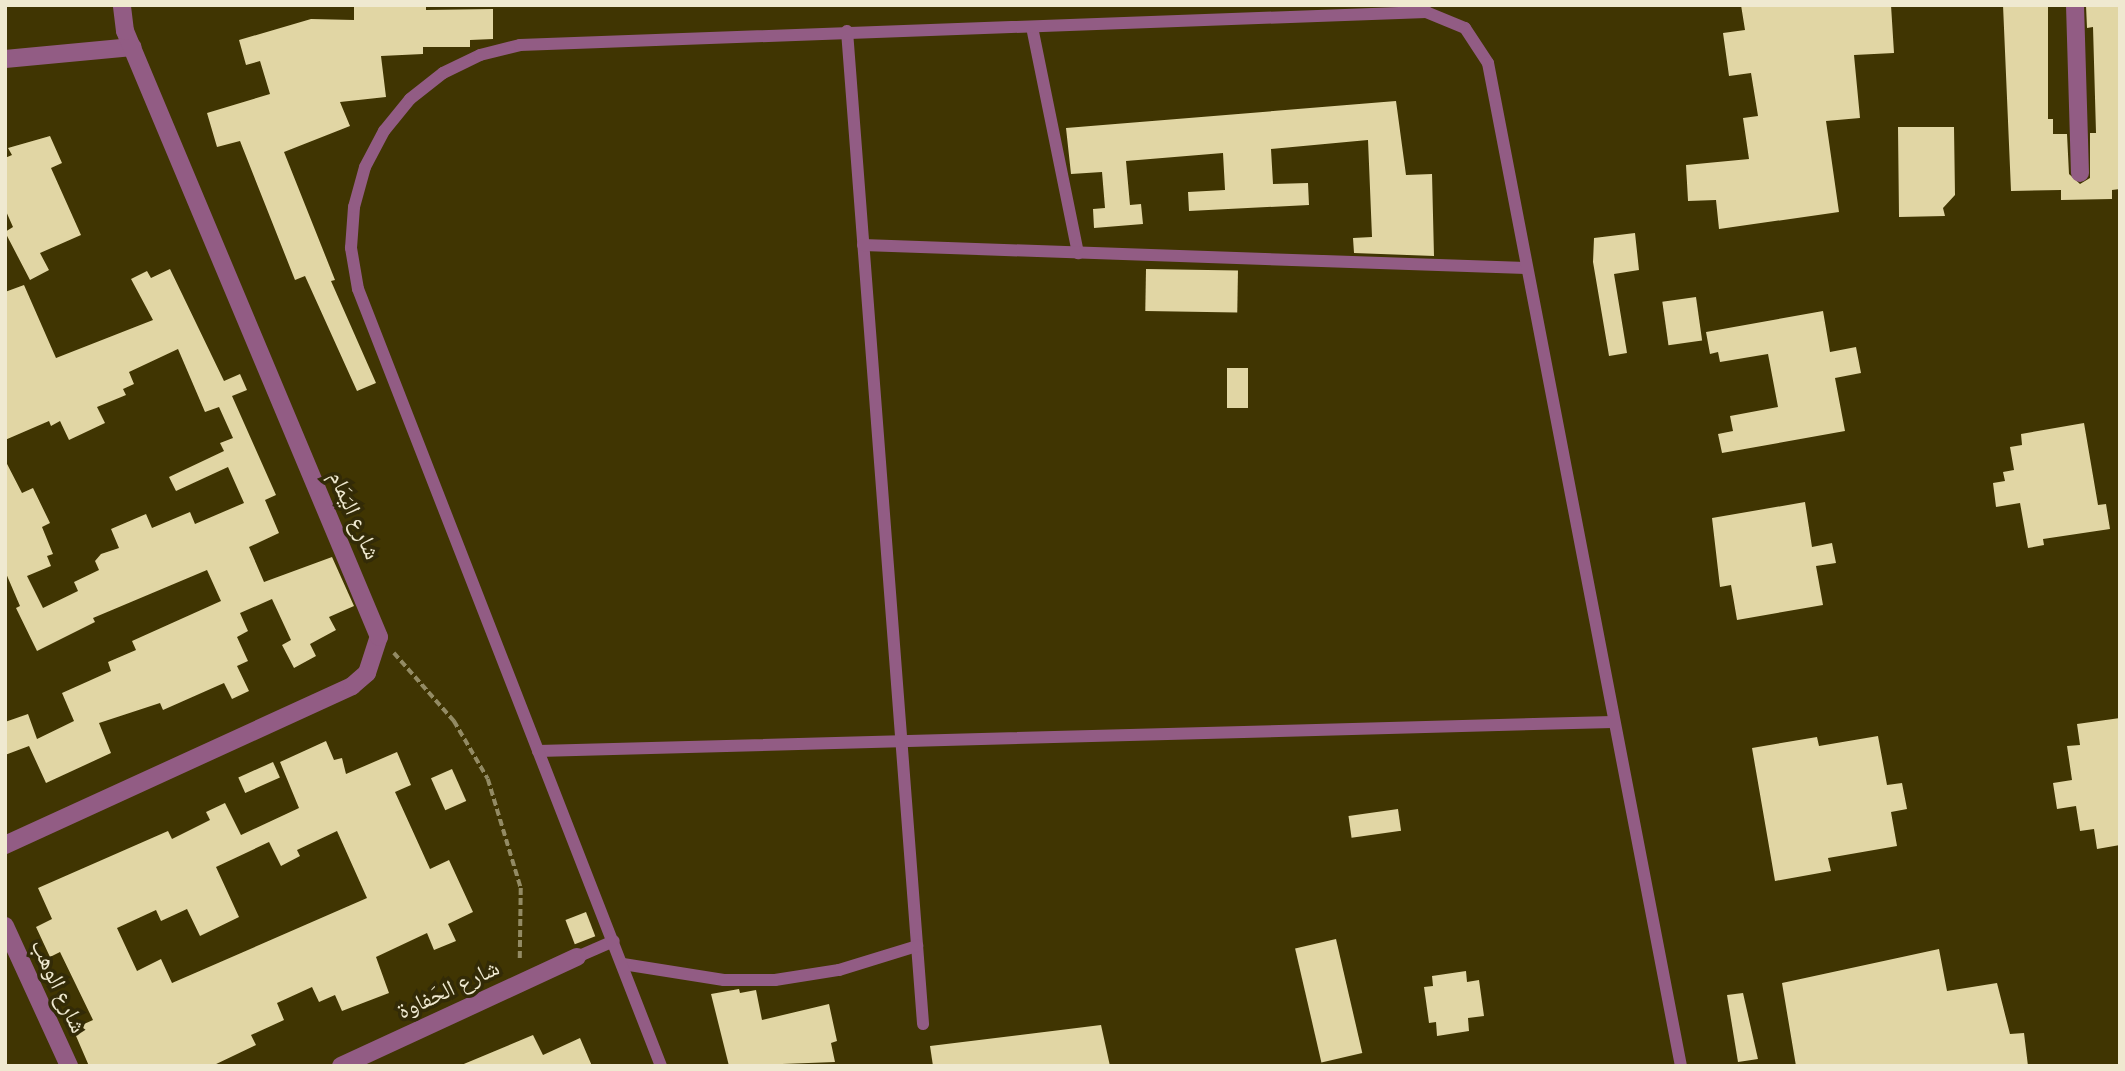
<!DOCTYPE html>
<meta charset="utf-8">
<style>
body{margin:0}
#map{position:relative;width:2125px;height:1071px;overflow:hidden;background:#403502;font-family:"Zilla Slab","Noto Naskh Arabic",serif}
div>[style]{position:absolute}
.building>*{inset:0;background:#e1d6a4;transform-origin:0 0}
.path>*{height:3.5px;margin-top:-1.75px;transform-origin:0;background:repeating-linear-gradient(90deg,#938b64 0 7px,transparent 0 10.5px)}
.service>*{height:12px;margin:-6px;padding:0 6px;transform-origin:6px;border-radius:6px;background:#925c84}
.minor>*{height:18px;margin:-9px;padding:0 9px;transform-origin:9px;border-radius:9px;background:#925c84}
span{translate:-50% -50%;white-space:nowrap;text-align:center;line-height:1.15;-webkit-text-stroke:7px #332b07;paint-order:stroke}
.street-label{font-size:23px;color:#efe9d0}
.frame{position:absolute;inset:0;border:7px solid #efe9d0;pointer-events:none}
</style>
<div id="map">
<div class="building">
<div style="clip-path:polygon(426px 5px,426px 10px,493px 9px,493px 39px,470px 40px,470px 47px,423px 47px,423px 54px,381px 56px,386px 97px,340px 102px,350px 126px,284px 152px,335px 280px,331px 281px,376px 383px,357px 391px,305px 276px,295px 280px,240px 141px,217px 147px,207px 113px,270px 94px,260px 61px,246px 65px,239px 40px,311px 19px,354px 20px,354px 6px)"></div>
<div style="clip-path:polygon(1741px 5px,1891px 5px,1894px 53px,1854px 55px,1860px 118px,1826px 121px,1839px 212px,1719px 229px,1716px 200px,1688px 201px,1686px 165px,1749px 159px,1743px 118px,1758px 116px,1751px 73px,1729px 76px,1723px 33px,1745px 30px)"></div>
<div style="clip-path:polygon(2003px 5px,2048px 5px,2048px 119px,2053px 119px,2053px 134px,2067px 134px,2069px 174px,2080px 184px,2090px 178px,2090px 133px,2096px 133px,2093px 27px,2087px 28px,2086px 5px,2120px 5px,2120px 189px,2112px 190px,2112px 199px,2061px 200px,2061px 190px,2011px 191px)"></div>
<div style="clip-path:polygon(1396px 101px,1406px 175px,1432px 174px,1434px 256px,1354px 253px,1353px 238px,1372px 237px,1368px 140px,1271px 149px,1273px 184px,1308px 183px,1309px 205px,1189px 211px,1188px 192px,1225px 190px,1223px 153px,1126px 161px,1130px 205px,1141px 204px,1143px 224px,1094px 228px,1093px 209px,1105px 208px,1102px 172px,1071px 174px,1066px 128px)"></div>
<div style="clip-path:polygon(1898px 127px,1954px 127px,1955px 195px,1943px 208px,1945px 216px,1899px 217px)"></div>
<div style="clip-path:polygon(50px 136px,62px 163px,51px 168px,81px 235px,40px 253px,49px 270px,30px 280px,5px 232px,13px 227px,5px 209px,5px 158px,12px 155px,8px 148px)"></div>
<div style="clip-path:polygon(1635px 233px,1639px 270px,1614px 274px,1627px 353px,1609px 356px,1593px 262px,1594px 238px)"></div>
<div style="clip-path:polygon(170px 269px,224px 381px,240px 374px,247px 390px,232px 396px,276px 495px,265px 500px,279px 533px,249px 547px,264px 582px,332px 557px,354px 606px,329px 617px,336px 630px,310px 644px,316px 656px,294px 668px,282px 645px,291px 640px,272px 599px,240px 613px,248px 631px,237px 637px,248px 661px,237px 666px,249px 691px,232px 699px,224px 683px,163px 710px,160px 703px,99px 723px,111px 753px,46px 783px,29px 746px,5px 755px,5px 722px,28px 714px,37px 739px,74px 721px,62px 693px,111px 671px,108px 662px,136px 650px,132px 641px,221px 601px,207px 570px,93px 618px,95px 622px,37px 651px,16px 608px,20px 606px,5px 571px,5px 460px,22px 493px,33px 488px,50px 523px,42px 527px,53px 554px,47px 556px,51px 566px,27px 576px,43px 608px,78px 591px,74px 582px,99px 570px,95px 561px,101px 554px,119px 548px,111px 529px,146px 514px,152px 528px,190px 512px,195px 524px,244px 503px,228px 467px,176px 491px,169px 477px,224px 451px,220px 443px,233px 438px,219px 407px,205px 412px,178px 349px,129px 372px,134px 384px,123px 389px,126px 395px,97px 407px,105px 423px,69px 440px,60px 421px,51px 426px,49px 421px,5px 440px,5px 292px,24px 285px,56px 358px,153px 320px,131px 279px,147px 271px,151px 278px)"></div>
<div style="left:1146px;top:269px;width:92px;height:42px;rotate:1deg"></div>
<div style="left:1696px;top:297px;width:44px;height:34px;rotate:82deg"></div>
<div style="clip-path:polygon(1823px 311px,1830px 352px,1856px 347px,1861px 373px,1835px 378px,1845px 431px,1722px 453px,1718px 434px,1733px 431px,1730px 416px,1778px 407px,1768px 354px,1720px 362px,1718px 352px,1710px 354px,1706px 332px)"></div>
<div style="left:1227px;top:368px;width:21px;height:40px"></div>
<div style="clip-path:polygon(2084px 423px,2098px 505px,2106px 504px,2110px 529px,2043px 539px,2044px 545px,2028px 548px,2020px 503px,1996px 507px,1993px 483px,2005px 481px,2003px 472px,2014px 470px,2010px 447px,2022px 445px,2021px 434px)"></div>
<div style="clip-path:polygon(1805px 502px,1812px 547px,1832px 543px,1836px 563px,1816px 566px,1823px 605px,1737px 620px,1731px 585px,1720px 587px,1712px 518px)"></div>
<div style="clip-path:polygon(2120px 718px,2120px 845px,2097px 849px,2094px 829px,2080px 831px,2076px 806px,2057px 809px,2053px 783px,2072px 780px,2067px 746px,2080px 745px,2077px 724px)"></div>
<div style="clip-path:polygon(1878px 736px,1887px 785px,1902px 783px,1907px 809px,1891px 812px,1897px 846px,1828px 858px,1831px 871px,1775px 881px,1752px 748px,1817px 737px,1819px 746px)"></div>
<div style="clip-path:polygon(evenodd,326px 741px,334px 760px,342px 758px,346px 774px,397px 752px,411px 785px,395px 792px,430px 869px,449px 860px,473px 912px,448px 924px,456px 941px,434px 950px,427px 933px,376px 957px,389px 993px,342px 1011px,335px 995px,319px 1002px,312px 987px,277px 1003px,284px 1020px,251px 1035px,256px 1045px,212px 1066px,89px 1066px,73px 1029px,93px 1020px,60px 952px,50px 957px,36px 927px,52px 919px,38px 888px,168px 831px,172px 839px,210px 820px,206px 812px,225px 803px,241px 835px,299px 808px,280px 762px,326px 741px,337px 831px,367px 898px,172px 983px,161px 959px,137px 971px,117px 928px,156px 910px,161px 921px,187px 909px,200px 936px,239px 917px,216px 867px,269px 842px,281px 866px,300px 856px,297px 850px,337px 831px)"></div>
<div style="left:273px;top:762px;width:17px;height:38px;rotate:66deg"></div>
<div style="left:452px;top:769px;width:35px;height:23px;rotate:66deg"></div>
<div style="left:1398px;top:809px;width:22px;height:50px;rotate:82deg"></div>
<div style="left:586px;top:912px;width:26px;height:22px;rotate:69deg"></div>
<div style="left:1336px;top:939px;width:117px;height:42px;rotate:77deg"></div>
<div style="clip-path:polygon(1939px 949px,1947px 991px,1997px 983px,2010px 1034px,2024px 1033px,2028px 1066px,1796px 1066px,1782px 983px)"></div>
<div style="clip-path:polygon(1466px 971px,1467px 982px,1479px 980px,1484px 1016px,1468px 1018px,1469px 1031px,1437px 1036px,1436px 1022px,1429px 1023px,1424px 987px,1433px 986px,1432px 976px)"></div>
<div style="clip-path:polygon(739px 989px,740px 993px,756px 990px,762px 1020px,829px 1004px,837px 1041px,831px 1043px,835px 1062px,729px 1066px,711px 994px)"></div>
<div style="clip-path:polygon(1743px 993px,1758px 1059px,1738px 1062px,1727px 995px)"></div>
<div style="clip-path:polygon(1101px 1025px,1110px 1066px,933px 1066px,930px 1046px)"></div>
<div style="clip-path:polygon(533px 1035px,543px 1055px,580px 1038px,592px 1066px,459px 1066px)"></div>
</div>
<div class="path">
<div style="left:394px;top:653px;width:91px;rotate:48.6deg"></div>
<div style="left:454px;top:721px;width:67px;rotate:59.6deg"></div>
<div style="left:488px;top:779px;width:114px;rotate:73.2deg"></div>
<div style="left:521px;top:888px;width:73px;rotate:90.8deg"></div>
</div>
<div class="service">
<div style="left:1032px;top:27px;width:231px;rotate:78.5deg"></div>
<div style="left:847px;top:31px;width:996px;rotate:85.62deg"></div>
<div style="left:863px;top:245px;width:663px;rotate:1.99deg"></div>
<div style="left:538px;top:751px;width:1075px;rotate:-1.55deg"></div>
<div style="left:577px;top:957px;width:40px;rotate:-23.4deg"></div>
<div style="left:623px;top:964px;width:102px;rotate:9deg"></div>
<div style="left:724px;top:980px;width:51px"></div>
<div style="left:775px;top:980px;width:65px;rotate:-8.9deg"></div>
<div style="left:839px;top:970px;width:82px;rotate:-17.1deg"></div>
<div style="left:661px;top:1066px;width:834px;rotate:-111.3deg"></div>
<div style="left:358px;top:289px;width:42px;rotate:-99.7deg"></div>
<div style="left:351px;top:248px;width:41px;rotate:-85.8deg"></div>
<div style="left:354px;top:207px;width:41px;rotate:-74.6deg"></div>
<div style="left:365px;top:167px;width:41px;rotate:-62.2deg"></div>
<div style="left:384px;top:131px;width:41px;rotate:-50.9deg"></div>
<div style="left:410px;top:99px;width:42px;rotate:-38.2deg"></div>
<div style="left:443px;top:73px;width:41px;rotate:-25.9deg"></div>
<div style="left:480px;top:55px;width:41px;rotate:-14deg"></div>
<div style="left:520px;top:45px;width:907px;rotate:-2.09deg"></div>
<div style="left:1426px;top:12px;width:42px;rotate:22.3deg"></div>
<div style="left:1465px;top:28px;width:42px;rotate:56.7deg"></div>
<div style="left:1488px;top:63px;width:1021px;rotate:79.11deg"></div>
</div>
<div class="minor">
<div style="left:2075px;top:5px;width:168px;rotate:88.3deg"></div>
<div style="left:5px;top:59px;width:128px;rotate:-5.4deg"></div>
<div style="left:5px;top:845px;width:382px;rotate:-24.6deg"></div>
<div style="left:352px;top:686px;width:20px;rotate:-41deg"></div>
<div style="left:367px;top:673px;width:38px;rotate:-72deg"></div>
<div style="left:379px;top:637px;width:657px;rotate:-112.74deg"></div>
<div style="left:125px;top:31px;width:26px;rotate:-97deg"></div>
<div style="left:5px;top:926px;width:154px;rotate:65.4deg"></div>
<div style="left:341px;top:1066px;width:260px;rotate:-24.8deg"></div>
</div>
<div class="street-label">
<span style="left:355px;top:515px;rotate:66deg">شارع اليَمَام</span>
<span style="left:59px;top:986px;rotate:65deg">شارع الوهب</span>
<span style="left:448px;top:989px;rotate:-25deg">شارع الحَفاوة</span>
</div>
<div class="frame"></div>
</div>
